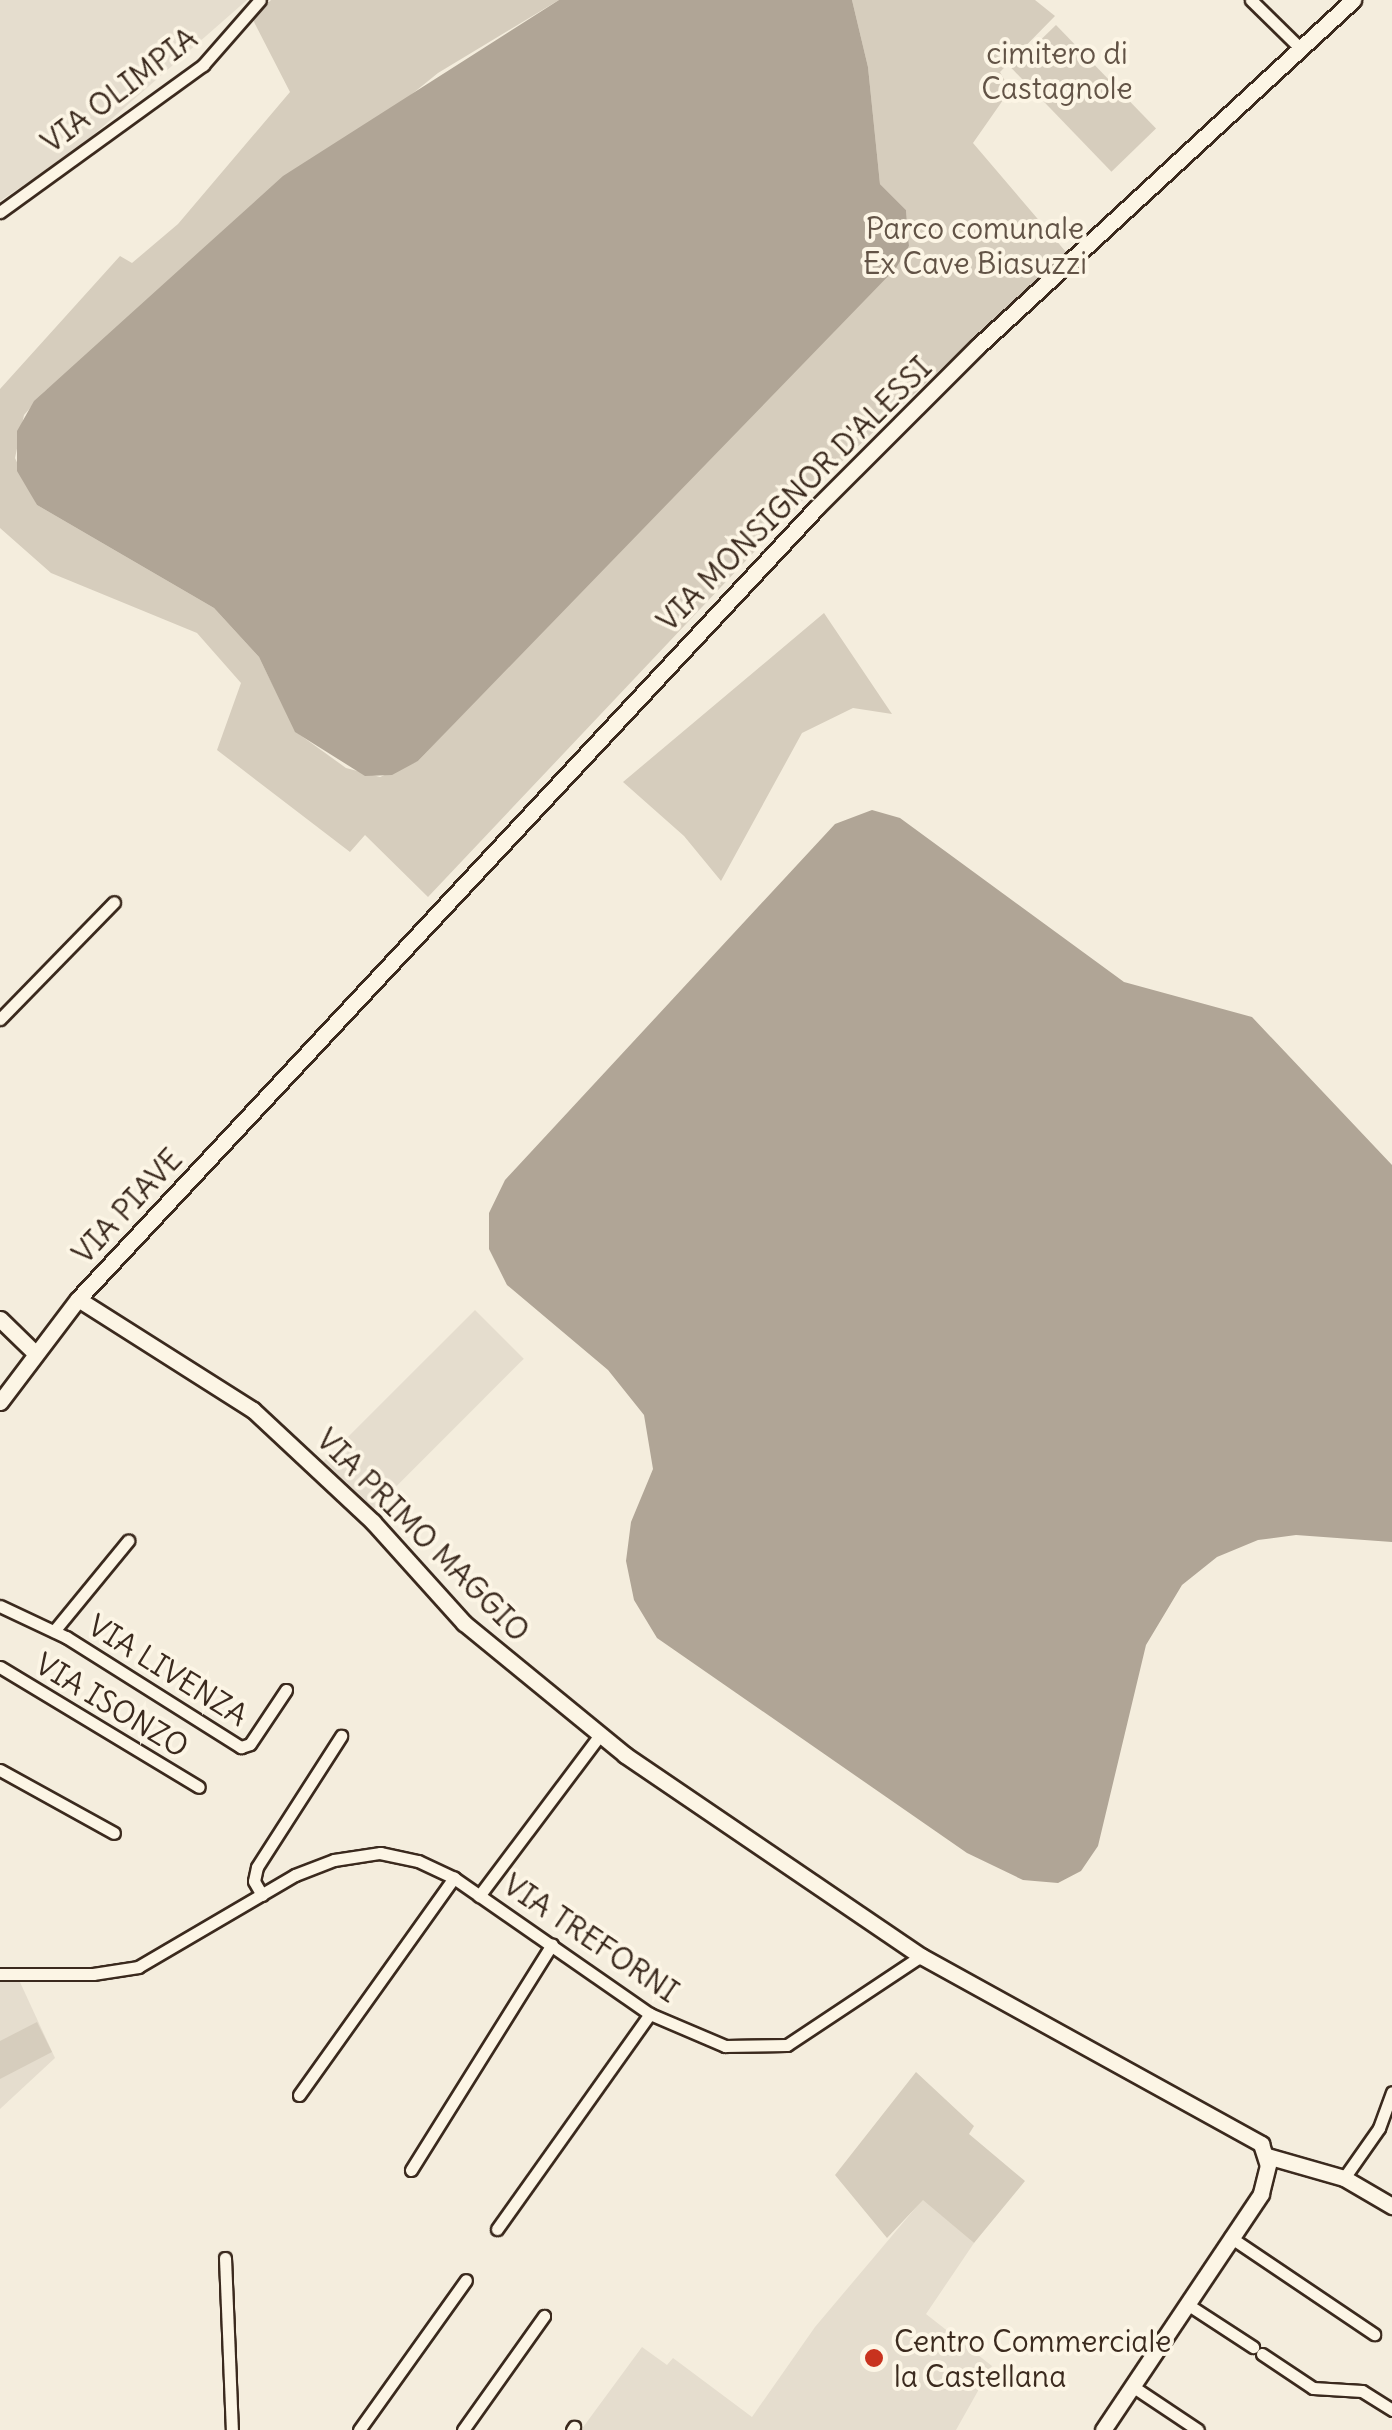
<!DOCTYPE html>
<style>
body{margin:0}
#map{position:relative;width:1392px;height:2430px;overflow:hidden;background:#f4eddd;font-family:Delius,sans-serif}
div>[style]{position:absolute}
.built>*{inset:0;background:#e5ddce;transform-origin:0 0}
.green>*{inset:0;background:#d6cdbd;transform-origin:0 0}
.water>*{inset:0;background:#b0a596}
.roads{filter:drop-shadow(2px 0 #3b2a1e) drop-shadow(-2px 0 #3b2a1e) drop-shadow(0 2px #3b2a1e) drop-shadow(0 -2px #3b2a1e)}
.street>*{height:11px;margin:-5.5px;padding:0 5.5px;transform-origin:5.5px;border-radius:5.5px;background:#fcf5e5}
.secondary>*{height:15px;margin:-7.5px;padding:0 7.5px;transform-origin:7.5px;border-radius:7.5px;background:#fcf5e5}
.dots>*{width:28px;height:28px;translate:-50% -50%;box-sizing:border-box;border:5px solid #fcf5e5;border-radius:50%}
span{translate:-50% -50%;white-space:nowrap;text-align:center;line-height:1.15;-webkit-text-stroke:8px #fcf5e5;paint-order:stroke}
.park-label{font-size:30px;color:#625346}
.street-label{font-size:30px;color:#3b2a1e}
.poi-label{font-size:30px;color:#3b2a1e}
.left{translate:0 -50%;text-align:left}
</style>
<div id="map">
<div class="built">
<div style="clip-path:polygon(0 0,247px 0,75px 151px,0 201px)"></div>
<div style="left:475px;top:1310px;width:69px;height:219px;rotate:45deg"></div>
<div style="clip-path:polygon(19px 1980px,55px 2058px,0 2109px,0 1981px)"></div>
<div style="clip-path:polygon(923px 2199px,974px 2243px,926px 2314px,992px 2366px,956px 2430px,581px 2430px,642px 2347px,667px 2365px,673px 2358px,752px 2417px,815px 2327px)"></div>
</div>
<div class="green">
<div style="clip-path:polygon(271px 0,559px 0,438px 73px,44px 392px,24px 415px,15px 458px,37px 505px,214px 608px,259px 657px,296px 732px,346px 768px,380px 777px,418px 761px,909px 246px,906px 210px,880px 184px,868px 67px,852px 0,1035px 0,1055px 16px,1000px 72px,1010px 90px,973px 143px,1066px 252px,822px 480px,428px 897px,365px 835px,350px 852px,217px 750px,241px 683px,197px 633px,51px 573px,0 528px,0 389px,120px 256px,132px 263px,178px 224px,290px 92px,252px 18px)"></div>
<div style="left:1056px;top:25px;width:144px;height:62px;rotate:46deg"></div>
<div style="clip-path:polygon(824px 613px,892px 714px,853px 708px,802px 733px,721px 881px,684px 836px,623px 782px)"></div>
<div style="clip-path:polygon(37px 2022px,52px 2052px,0 2079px,0 2041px)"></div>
<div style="clip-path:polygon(916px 2072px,974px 2126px,969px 2134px,1025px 2181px,974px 2243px,923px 2200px,887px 2238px,835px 2175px)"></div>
</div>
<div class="water">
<div style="clip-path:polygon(559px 0,852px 0,868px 67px,880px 184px,906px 210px,909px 246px,896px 268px,418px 761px,392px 775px,365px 776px,295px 732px,259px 657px,214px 608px,37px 505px,17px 471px,17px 431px,34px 401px,283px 176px)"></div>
<div style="clip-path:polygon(872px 810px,900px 818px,1124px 982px,1252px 1017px,1392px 1165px,1392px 1542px,1296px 1535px,1258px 1540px,1217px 1557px,1182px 1585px,1146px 1645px,1098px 1846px,1081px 1871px,1058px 1883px,1023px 1880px,967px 1853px,657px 1638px,634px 1600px,626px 1561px,631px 1522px,653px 1469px,644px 1415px,608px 1370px,507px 1285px,489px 1249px,489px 1213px,505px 1180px,835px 824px)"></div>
</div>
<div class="roads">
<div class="street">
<div style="left:1251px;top:0;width:70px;rotate:44.4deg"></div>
<div style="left:0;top:212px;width:251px;rotate:-35.9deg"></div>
<div style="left:203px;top:65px;width:86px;rotate:-48.8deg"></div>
<div style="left:0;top:1019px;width:163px;rotate:-45.7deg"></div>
<div style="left:0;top:1606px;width:73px;rotate:25.2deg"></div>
<div style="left:66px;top:1637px;width:207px;rotate:32.2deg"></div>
<div style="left:241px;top:1747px;width:9px;rotate:-18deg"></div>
<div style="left:250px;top:1744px;width:65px;rotate:-56.3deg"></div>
<div style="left:54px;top:1631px;width:117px;rotate:-50.6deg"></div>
<div style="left:0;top:1667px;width:232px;rotate:31.1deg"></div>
<div style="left:0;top:1770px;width:130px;rotate:28.9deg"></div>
<div style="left:262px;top:1895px;width:16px;rotate:-120deg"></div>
<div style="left:254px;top:1881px;width:14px;rotate:-78deg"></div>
<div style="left:257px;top:1867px;width:156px;rotate:-57.3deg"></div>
<div style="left:479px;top:1896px;width:201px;rotate:-53.1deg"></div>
<div style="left:0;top:1974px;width:93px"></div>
<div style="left:93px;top:1974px;width:46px;rotate:-8.8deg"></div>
<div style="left:138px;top:1967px;width:182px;rotate:-30.4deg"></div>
<div style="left:295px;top:1875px;width:42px;rotate:-21deg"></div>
<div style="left:334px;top:1860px;width:47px;rotate:-8.7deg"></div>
<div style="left:380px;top:1853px;width:39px;rotate:12deg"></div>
<div style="left:418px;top:1861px;width:40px;rotate:25deg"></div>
<div style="left:454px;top:1878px;width:239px;rotate:34.8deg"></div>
<div style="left:650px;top:2014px;width:82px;rotate:23.1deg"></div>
<div style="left:725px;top:2046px;width:62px;rotate:-0.9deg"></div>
<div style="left:787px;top:2045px;width:161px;rotate:-33.6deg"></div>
<div style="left:299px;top:2095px;width:267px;rotate:-54.5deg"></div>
<div style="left:411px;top:2170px;width:266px;rotate:-58deg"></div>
<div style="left:1344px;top:2178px;width:61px;rotate:-55deg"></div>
<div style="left:1379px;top:2128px;width:38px;rotate:-70deg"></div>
<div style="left:497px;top:2229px;width:264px;rotate:-54.6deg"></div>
<div style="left:1230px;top:2237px;width:174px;rotate:34deg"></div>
<div style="left:225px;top:2258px;width:172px;rotate:87.7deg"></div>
<div style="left:1187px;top:2304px;width:79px;rotate:33.1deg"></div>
<div style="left:1262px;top:2354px;width:61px;rotate:33.7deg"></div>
<div style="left:1313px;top:2388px;width:49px;rotate:3.5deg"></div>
<div style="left:1362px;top:2391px;width:36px;rotate:32deg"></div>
<div style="left:1132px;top:2386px;width:79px;rotate:33.7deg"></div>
<div style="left:359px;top:2430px;width:184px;rotate:-54.5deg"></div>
<div style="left:463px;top:2430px;width:140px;rotate:-54.6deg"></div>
<div style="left:572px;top:2430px;width:4px;rotate:-56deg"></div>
</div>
<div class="secondary">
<div style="left:78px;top:1299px;width:207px;rotate:32.4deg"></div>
<div style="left:253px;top:1410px;width:164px;rotate:43deg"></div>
<div style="left:373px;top:1522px;width:136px;rotate:48deg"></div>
<div style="left:464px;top:1623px;width:208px;rotate:39.3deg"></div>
<div style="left:625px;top:1755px;width:358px;rotate:34.2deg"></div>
<div style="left:921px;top:1956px;width:389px;rotate:28.9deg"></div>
<div style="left:1261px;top:2144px;width:22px;rotate:72deg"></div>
<div style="left:1268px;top:2165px;width:30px;rotate:104deg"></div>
<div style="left:1261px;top:2194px;width:284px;rotate:123.8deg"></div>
<div style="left:0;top:1319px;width:46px;rotate:44.1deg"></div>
<div style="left:0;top:1402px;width:129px;rotate:-52.9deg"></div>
<div style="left:78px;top:1299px;width:1083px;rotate:-46.98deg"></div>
<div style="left:817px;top:507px;width:226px;rotate:-45deg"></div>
<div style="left:977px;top:347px;width:512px;rotate:-42.7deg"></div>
<div style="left:1267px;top:2156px;width:80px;rotate:15.9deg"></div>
<div style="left:1344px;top:2178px;width:56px;rotate:30.3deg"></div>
</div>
</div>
<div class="dots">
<div style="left:874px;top:2358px;background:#c8321e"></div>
</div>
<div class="park-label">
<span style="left:1057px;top:70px">cimitero di<br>Castagnole</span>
<span style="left:975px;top:245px">Parco comunale<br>Ex Cave Biasuzzi</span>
</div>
<div class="street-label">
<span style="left:119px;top:90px;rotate:-37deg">VIA OLIMPIA</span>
<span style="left:794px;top:494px;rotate:-45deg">VIA MONSIGNOR D'ALESSI</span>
<span style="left:127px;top:1206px;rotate:-47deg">VIA PIAVE</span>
<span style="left:423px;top:1535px;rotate:45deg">VIA PRIMO MAGGIO</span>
<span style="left:168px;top:1670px;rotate:32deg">VIA LIVENZA</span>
<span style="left:112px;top:1705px;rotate:31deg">VIA ISONZO</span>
<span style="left:591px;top:1938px;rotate:34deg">VIA TREFORNI</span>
</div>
<div class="poi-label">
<span class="left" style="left:894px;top:2358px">Centro Commerciale<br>la Castellana</span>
</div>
</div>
